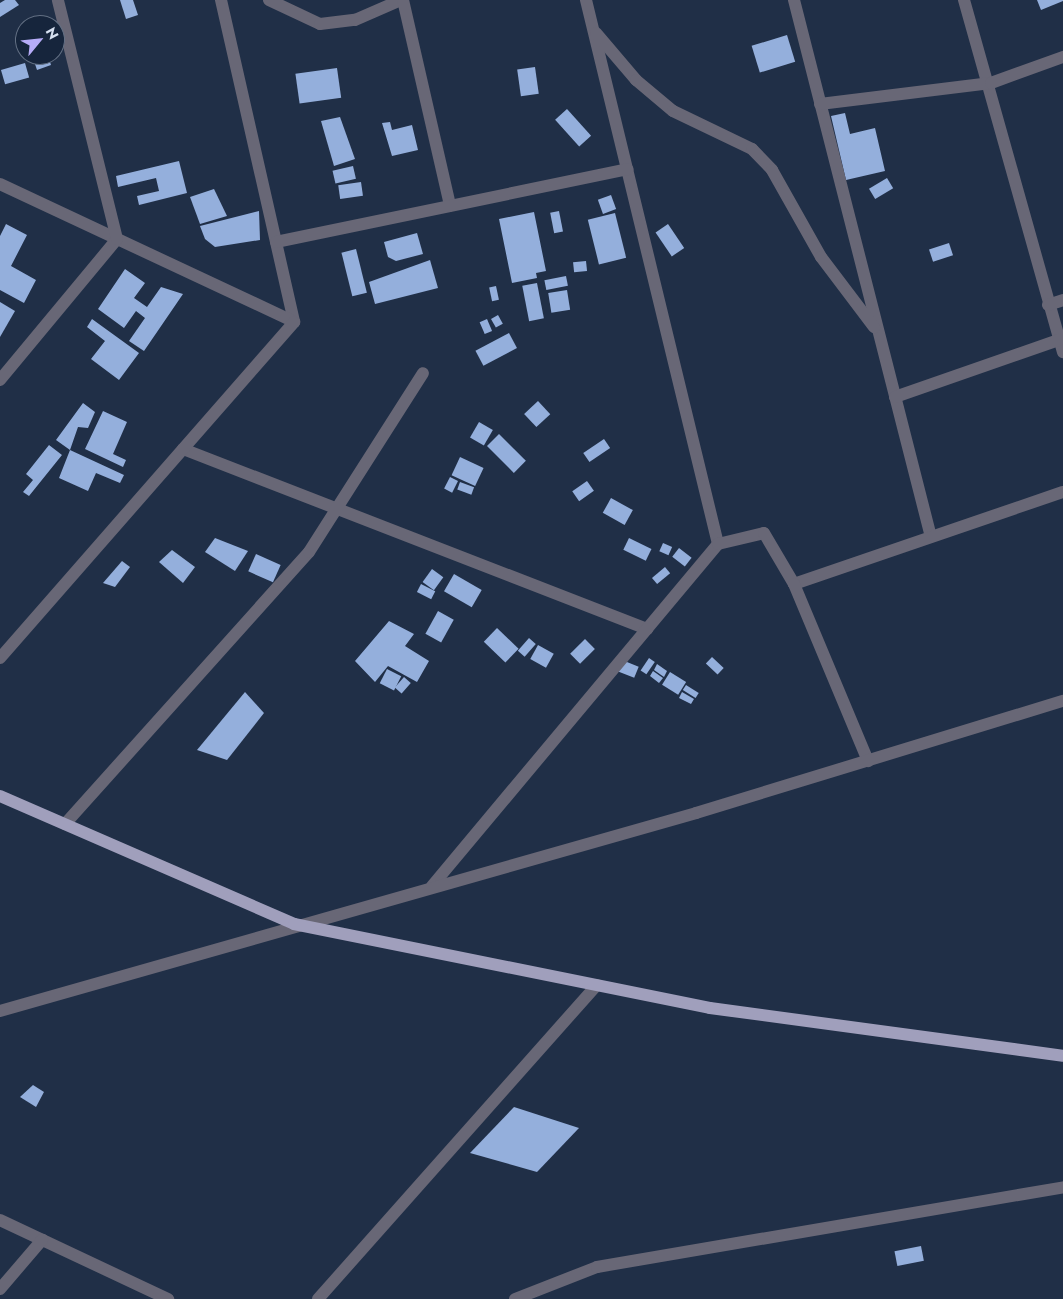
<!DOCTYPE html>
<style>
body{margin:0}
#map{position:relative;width:1063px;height:1299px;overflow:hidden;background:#202f47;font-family:Jost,sans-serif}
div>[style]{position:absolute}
.building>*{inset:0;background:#94afdc;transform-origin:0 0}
.minor>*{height:12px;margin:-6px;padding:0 6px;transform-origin:6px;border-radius:6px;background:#686776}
.major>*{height:12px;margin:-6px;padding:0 6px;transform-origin:6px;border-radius:6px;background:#a09fbc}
span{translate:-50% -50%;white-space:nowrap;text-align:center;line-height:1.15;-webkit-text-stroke:5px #16253c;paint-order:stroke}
.north{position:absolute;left:15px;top:15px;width:50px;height:50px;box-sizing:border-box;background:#16253c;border:1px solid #637084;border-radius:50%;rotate:62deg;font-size:14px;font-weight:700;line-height:20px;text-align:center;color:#d6e0f0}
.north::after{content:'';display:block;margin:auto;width:18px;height:22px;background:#b6acf8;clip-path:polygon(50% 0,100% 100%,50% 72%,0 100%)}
</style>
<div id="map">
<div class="building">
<div style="clip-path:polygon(5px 0,15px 0,19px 5px,0 17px,0 3px)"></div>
<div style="clip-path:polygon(120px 0,133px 0,138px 15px,126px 19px)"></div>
<div style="clip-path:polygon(1037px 0,1063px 0,1063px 1px,1041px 10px)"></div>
<div style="left:787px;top:35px;width:28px;height:37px;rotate:73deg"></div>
<div style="clip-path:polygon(32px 55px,48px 55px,51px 65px,37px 70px)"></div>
<div style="left:25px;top:63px;width:15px;height:25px;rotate:74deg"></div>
<div style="left:535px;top:67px;width:27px;height:18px;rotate:82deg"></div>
<div style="left:337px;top:68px;width:30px;height:42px;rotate:82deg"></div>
<div style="left:567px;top:109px;width:36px;height:16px;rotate:48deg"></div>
<div style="clip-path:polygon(845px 113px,850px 134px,875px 128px,885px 171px,846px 180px,831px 116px)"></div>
<div style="clip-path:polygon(340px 117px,355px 159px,334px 166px,321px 121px)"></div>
<div style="clip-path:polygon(390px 122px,392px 130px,412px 125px,418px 150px,392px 156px,382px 123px)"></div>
<div style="clip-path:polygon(179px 161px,187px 193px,139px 205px,137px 196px,159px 191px,156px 178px,118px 187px,116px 176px)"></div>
<div style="left:353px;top:166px;width:13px;height:21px;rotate:77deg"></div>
<div style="left:887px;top:178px;width:12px;height:21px;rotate:59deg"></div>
<div style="left:361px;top:182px;width:14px;height:23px;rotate:82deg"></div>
<div style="clip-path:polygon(214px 189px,227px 216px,200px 224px,190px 197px)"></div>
<div style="left:611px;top:195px;width:15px;height:14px;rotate:70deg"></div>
<div style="clip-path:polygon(259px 211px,260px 240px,215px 247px,205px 239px,200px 226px)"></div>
<div style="left:559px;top:211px;width:21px;height:9px;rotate:79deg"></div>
<div style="clip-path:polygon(534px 212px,546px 271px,536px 273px,537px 278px,512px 283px,499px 219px)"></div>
<div style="left:615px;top:213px;width:46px;height:28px;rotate:76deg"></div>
<div style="clip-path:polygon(6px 224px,27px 235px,11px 266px,36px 280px,24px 303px,0 290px,0 236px)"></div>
<div style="left:668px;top:224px;width:29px;height:15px;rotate:56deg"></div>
<div style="clip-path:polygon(417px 233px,423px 254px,396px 261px,388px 257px,384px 242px)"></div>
<div style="left:949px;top:243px;width:13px;height:21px;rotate:72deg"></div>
<div style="left:356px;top:249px;width:45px;height:15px;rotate:76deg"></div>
<div style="clip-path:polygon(430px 260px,438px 288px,375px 304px,369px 282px)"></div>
<div style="left:586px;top:261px;width:10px;height:13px;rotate:84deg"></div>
<div style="clip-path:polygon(125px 269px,145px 283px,134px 298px,147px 307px,161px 287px,183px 294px,144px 351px,129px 341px,145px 318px,136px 311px,124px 328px,98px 309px)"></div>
<div style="left:566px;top:276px;width:10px;height:22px;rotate:79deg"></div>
<div style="left:537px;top:283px;width:36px;height:15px;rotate:79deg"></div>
<div style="left:496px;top:286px;width:14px;height:7px;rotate:78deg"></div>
<div style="left:567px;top:290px;width:20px;height:19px;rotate:81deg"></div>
<div style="clip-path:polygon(0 302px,15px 311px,0 337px)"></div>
<div style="left:498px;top:315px;width:10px;height:8px;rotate:61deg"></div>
<div style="clip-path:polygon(92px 319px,139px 353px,119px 380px,91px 359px,105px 341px,87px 327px)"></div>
<div style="left:487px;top:319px;width:13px;height:8px;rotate:67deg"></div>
<div style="left:509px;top:333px;width:17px;height:38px;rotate:62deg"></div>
<div style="left:538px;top:401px;width:18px;height:19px;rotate:47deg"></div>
<div style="clip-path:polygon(83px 403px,95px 412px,88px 428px,78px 427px,70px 450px,56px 440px)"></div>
<div style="clip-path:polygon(103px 411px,127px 422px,113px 454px,126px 460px,123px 467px,85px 449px)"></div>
<div style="left:479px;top:422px;width:16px;height:18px;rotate:30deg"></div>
<div style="left:499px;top:434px;width:38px;height:17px;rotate:45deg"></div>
<div style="left:604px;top:439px;width:11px;height:25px;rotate:56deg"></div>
<div style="clip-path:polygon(49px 445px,62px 455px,29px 496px,23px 492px,33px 480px,26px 474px)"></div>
<div style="clip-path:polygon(70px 450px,124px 475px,120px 483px,96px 473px,88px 491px,59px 478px)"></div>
<div style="left:460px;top:457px;width:26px;height:20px;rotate:25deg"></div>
<div style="left:450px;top:477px;width:9px;height:13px;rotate:27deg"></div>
<div style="left:587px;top:481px;width:12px;height:18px;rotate:55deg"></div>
<div style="left:460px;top:482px;width:15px;height:8px;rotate:20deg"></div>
<div style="left:611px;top:498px;width:25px;height:17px;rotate:29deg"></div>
<div style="clip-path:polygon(215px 538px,248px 551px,235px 571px,205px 552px)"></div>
<div style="left:629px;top:538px;width:25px;height:13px;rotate:26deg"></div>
<div style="left:663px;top:543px;width:10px;height:9px;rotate:24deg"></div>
<div style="left:679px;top:548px;width:16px;height:11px;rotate:38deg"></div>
<div style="clip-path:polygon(172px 550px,195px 567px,183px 583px,159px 562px)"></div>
<div style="left:256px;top:554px;width:27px;height:19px;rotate:24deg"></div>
<div style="clip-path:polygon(122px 561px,130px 567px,115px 587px,103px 583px)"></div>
<div style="left:665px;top:567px;width:8px;height:17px;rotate:50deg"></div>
<div style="left:432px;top:569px;width:14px;height:16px;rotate:36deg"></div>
<div style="left:454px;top:574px;width:32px;height:20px;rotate:30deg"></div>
<div style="left:421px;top:584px;width:16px;height:9px;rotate:27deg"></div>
<div style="left:438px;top:611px;width:18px;height:26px;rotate:29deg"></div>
<div style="clip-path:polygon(389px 621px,414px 634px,405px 646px,429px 661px,417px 682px,388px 666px,375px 682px,355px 661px)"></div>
<div style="left:497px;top:628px;width:30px;height:19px;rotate:44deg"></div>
<div style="left:529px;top:638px;width:9px;height:17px;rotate:41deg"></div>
<div style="left:585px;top:639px;width:14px;height:21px;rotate:45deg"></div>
<div style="left:538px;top:645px;width:18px;height:16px;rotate:29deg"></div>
<div style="left:712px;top:657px;width:16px;height:9px;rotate:43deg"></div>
<div style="left:649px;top:658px;width:7px;height:15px;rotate:34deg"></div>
<div style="left:622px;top:660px;width:18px;height:12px;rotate:22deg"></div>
<div style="clip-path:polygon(657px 664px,667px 671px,664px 677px,654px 670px)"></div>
<div style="left:387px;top:669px;width:16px;height:16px;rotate:27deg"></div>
<div style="clip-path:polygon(653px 671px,663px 678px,659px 683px,650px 676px)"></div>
<div style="left:670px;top:672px;width:19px;height:15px;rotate:32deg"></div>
<div style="left:404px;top:677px;width:9px;height:14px;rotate:41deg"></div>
<div style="left:686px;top:685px;width:15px;height:6px;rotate:32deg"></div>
<div style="clip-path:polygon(245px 692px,264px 713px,227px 760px,197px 750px)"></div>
<div style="clip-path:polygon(682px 692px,694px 699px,691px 704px,679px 698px)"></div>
<div style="clip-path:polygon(33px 1085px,44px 1092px,36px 1107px,20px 1097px)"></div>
<div style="clip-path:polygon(514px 1107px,579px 1128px,537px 1172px,470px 1153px)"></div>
<div style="left:921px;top:1246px;width:15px;height:27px;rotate:79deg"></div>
</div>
<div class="minor">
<div style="left:221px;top:0;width:330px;rotate:77.2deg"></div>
<div style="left:269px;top:0;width:56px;rotate:25.2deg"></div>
<div style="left:320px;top:24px;width:35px;rotate:-7deg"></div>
<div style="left:355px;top:20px;width:50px;rotate:-23.5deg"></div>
<div style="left:403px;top:0;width:211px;rotate:77.1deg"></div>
<div style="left:586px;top:0;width:560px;rotate:76.36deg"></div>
<div style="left:794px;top:0;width:554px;rotate:75.69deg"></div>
<div style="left:964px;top:0;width:366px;rotate:74.3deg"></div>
<div style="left:596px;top:33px;width:62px;rotate:49.6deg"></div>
<div style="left:636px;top:80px;width:48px;rotate:40deg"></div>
<div style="left:673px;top:111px;width:88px;rotate:25.7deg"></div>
<div style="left:752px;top:149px;width:29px;rotate:46deg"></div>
<div style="left:772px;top:170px;width:100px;rotate:60.6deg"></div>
<div style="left:821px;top:257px;width:88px;rotate:52.9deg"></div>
<div style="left:820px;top:104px;width:172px;rotate:-7deg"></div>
<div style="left:991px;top:83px;width:77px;rotate:-19.9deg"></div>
<div style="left:0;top:184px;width:325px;rotate:25.1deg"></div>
<div style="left:276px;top:242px;width:359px;rotate:-11.7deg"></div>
<div style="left:1048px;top:305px;width:16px;rotate:-18deg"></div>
<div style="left:0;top:380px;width:183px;rotate:-50.3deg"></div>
<div style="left:117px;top:239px;width:246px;rotate:-103.9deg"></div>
<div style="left:895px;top:397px;width:174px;rotate:-19.2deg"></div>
<div style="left:183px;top:449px;width:498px;rotate:21.2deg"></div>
<div style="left:794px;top:584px;width:284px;rotate:-18.9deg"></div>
<div style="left:0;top:658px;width:446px;rotate:-48.8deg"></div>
<div style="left:65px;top:824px;width:365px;rotate:-48.1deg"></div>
<div style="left:309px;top:552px;width:212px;rotate:-57.5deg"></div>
<div style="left:432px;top:886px;width:446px;rotate:-50.1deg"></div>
<div style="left:718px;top:544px;width:47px;rotate:-13.4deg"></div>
<div style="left:764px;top:533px;width:59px;rotate:59.5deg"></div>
<div style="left:794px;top:584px;width:192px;rotate:67.3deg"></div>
<div style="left:0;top:1011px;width:724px;rotate:-15.88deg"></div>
<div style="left:696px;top:813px;width:384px;rotate:-17deg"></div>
<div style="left:0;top:1220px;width:186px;rotate:25.2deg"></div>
<div style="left:0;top:1289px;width:65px;rotate:-49.4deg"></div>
<div style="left:318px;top:1299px;width:420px;rotate:-48.4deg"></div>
<div style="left:515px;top:1299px;width:88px;rotate:-21.3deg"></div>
<div style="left:597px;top:1267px;width:473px;rotate:-9.7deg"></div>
</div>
<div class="major">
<div style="left:0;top:796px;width:321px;rotate:23.5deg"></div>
<div style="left:294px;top:924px;width:424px;rotate:11.4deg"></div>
<div style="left:710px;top:1008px;width:356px;rotate:7.7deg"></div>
</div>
<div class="north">N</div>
</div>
